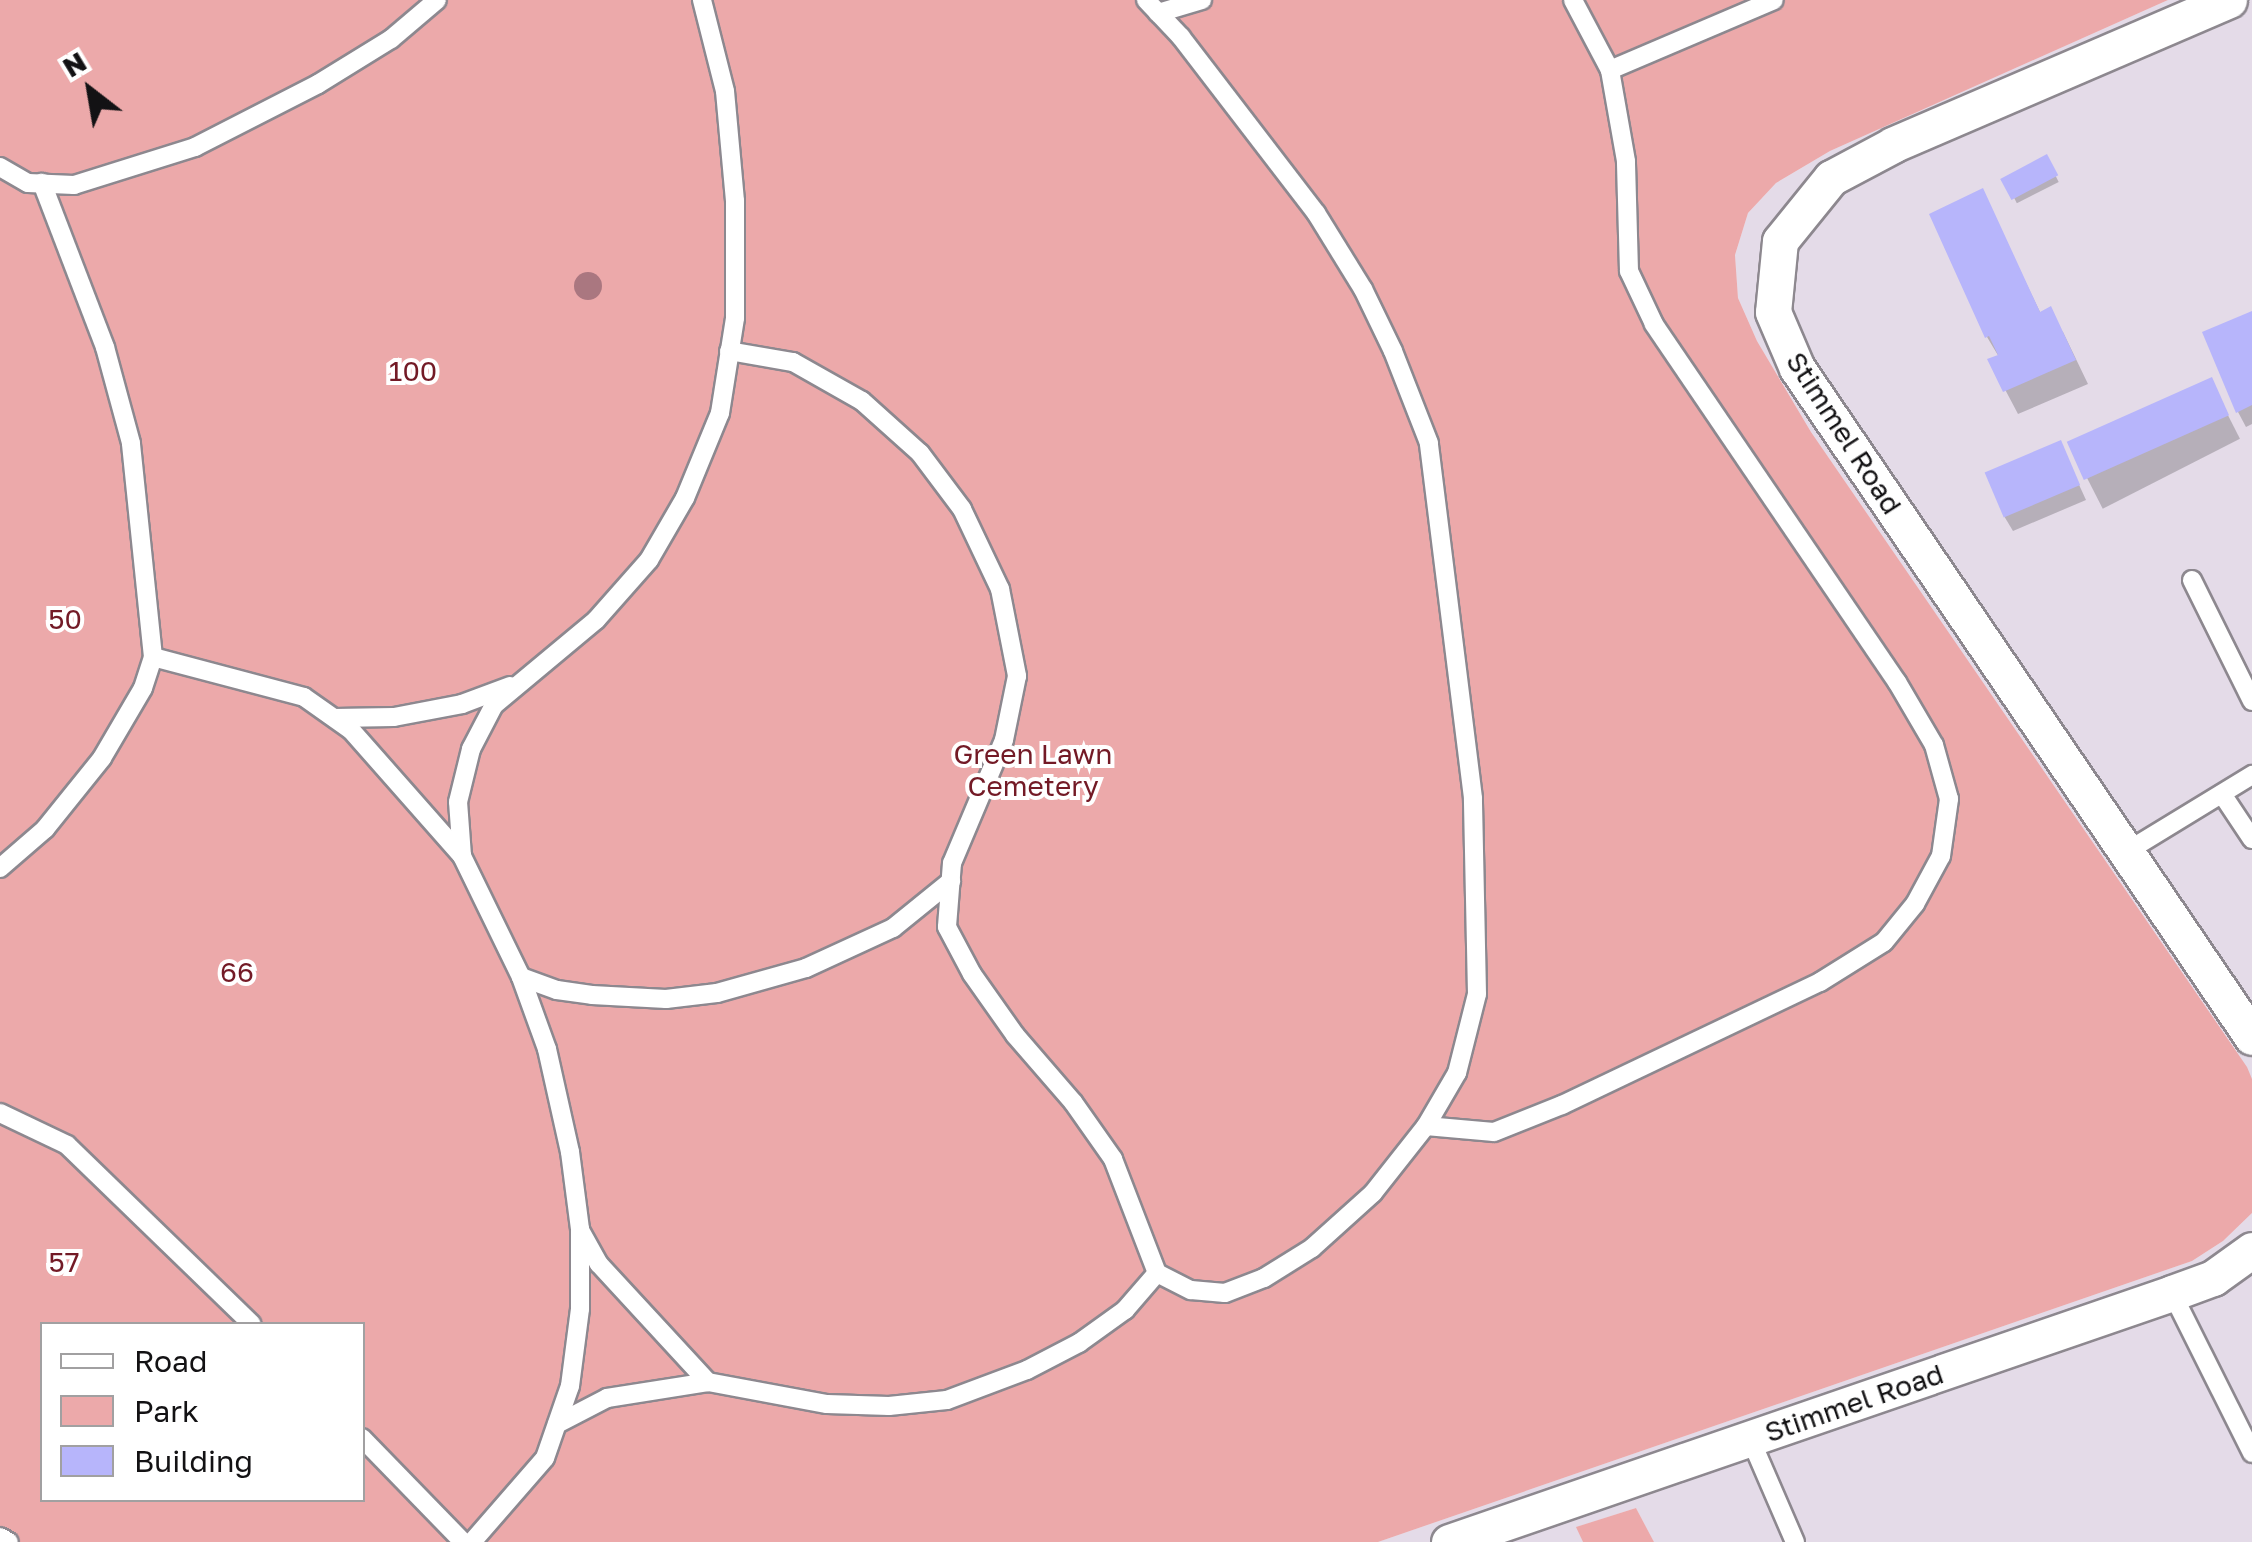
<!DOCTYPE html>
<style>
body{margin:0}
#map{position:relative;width:2252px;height:1542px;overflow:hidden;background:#ede8ef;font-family:"Golos Text",sans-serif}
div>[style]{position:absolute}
.built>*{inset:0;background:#e4dbe8}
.green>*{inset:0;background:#eca9aa}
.shadow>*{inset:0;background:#0003;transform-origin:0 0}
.building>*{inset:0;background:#b7b5fb;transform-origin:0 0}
.roads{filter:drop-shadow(2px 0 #8d888f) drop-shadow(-2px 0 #8d888f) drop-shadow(0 2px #8d888f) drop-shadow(0 -2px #8d888f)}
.lane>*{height:18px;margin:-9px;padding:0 9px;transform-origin:9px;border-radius:9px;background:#fff}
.street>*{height:35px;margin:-17.5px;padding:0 17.5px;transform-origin:17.5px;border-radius:17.5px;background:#fff}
.trees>*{width:28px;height:28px;margin:-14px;border-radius:50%;background:#aa7780}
span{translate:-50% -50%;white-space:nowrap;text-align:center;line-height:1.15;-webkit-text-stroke:8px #fff;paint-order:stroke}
.park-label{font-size:28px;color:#731a26}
.street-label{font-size:28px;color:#131214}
.legend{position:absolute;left:40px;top:1322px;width:325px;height:180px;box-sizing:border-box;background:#fff;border:2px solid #a1a0a1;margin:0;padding:12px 18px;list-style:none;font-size:30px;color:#131214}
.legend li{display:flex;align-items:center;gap:20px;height:50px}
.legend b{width:50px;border:2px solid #a1a0a1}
.north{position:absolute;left:40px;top:40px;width:100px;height:100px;-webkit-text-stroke:8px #fff;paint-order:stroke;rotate:329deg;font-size:28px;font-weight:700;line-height:40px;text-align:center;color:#131214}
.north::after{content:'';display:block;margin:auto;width:35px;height:45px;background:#131214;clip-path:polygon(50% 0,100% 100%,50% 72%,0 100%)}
</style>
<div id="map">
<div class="built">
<div style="clip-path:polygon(2168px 0,2252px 0,2252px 1079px,1811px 432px,1757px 341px,1738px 298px,1735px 255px,1748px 213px,1776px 183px,1830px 151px)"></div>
<div style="clip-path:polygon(2252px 1213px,2252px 1542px,1654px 1542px,1636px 1508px,1577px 1527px,1583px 1542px,1378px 1542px,2192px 1261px,2223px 1241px)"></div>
</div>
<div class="green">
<div style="clip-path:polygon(evenodd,0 0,2168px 0,1830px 151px,1776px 183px,1748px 213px,1735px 255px,1738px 298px,1757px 341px,1811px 432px,2247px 1067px,2252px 1079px,2252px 1213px,2223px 1241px,2192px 1261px,1378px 1542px,0 1542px,0 0,42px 1324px,362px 1324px,362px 1500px,42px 1500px,42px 1324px)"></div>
<div style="clip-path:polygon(1636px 1508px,1654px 1542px,1583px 1542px,1576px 1527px)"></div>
</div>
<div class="shadow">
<div style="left:2046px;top:157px;width:28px;height:47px;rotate:63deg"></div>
<div style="clip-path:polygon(1982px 191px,2041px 314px,2063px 332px,2088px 384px,2018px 414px,1990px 361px,1999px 357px,1987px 337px)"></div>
<div style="clip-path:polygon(2252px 314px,2252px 424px,2246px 427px,2238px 412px)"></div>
<div style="left:2210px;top:380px;width:66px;height:154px;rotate:63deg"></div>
<div style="clip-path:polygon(2060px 443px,2086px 500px,2013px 531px,2004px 516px)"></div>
</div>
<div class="building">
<div style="left:2047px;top:154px;width:24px;height:53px;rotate:62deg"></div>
<div style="clip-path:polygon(1983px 188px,2040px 312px,2051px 306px,2076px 360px,2003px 392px,1987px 359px,1998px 355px,1989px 336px,1985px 338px,1929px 214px)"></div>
<div style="clip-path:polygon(2252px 311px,2252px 405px,2236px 413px,2202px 332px)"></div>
<div style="left:2212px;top:377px;width:42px;height:159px;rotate:66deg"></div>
<div style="left:2061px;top:440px;width:49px;height:83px;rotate:67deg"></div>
</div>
<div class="roads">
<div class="lane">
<div style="left:1158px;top:13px;width:46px;rotate:-16.5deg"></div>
<div style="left:1610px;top:70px;width:178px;rotate:-23.1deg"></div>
<div style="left:0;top:167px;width:32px;rotate:30deg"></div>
<div style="left:28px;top:183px;width:46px;rotate:2.5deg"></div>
<div style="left:74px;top:185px;width:127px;rotate:-17.4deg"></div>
<div style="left:195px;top:147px;width:138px;rotate:-27.1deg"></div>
<div style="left:318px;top:84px;width:86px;rotate:-31.7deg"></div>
<div style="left:391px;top:39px;width:60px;rotate:-40.3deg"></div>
<div style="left:729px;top:351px;width:65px;rotate:9.8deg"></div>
<div style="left:793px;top:362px;width:79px;rotate:29.5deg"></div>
<div style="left:862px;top:401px;width:78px;rotate:41.9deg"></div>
<div style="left:920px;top:453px;width:70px;rotate:53.1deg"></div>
<div style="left:962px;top:509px;width:89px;rotate:64.6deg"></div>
<div style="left:1000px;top:589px;width:89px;rotate:78.9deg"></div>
<div style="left:1017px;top:676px;width:65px;rotate:101.5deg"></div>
<div style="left:1004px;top:740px;width:134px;rotate:112.9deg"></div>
<div style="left:952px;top:863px;width:64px;rotate:94.5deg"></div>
<div style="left:947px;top:927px;width:53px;rotate:62deg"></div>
<div style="left:972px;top:974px;width:75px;rotate:54.8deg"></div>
<div style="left:1015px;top:1035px;width:89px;rotate:49.1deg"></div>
<div style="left:1073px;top:1102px;width:70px;rotate:54.9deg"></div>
<div style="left:1113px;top:1159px;width:122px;rotate:68.9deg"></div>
<div style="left:1157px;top:1273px;width:38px;rotate:27deg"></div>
<div style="left:1191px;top:1290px;width:34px;rotate:5deg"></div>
<div style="left:1225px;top:1293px;width:42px;rotate:-21deg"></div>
<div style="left:1264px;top:1278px;width:57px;rotate:-32deg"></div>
<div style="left:1312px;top:1248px;width:82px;rotate:-42deg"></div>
<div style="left:1373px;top:1193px;width:85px;rotate:-51.7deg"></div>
<div style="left:1426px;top:1126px;width:61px;rotate:-59.7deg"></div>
<div style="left:1457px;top:1073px;width:81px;rotate:-75.8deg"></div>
<div style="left:1477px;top:994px;width:196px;rotate:-91.2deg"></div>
<div style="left:1473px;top:798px;width:358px;rotate:-97.1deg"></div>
<div style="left:1429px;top:443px;width:99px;rotate:-111.4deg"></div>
<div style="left:1393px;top:351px;width:69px;rotate:-115.8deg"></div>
<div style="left:1363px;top:289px;width:89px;rotate:-121.7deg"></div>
<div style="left:1316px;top:213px;width:222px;rotate:-127.5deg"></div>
<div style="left:1181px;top:37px;width:51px;rotate:-133.4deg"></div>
<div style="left:2192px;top:580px;width:135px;rotate:63.6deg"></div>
<div style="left:153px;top:657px;width:156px;rotate:14.8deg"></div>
<div style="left:304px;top:697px;width:57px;rotate:35.1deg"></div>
<div style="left:351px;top:730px;width:168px;rotate:48.6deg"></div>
<div style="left:335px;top:718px;width:59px;rotate:-1deg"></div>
<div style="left:394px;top:717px;width:69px;rotate:-10.8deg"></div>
<div style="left:462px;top:704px;width:51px;rotate:-20.6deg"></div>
<div style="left:2222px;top:794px;width:54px;rotate:56.3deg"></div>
<div style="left:2126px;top:852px;width:148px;rotate:-31.4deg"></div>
<div style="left:0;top:868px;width:60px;rotate:-40.9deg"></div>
<div style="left:45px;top:829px;width:91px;rotate:-51.2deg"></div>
<div style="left:102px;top:758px;width:81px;rotate:-59.6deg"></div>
<div style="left:143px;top:688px;width:33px;rotate:-72deg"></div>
<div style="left:153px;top:657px;width:215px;rotate:-95.9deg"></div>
<div style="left:131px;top:443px;width:99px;rotate:-105.2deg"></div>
<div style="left:105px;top:347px;width:176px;rotate:-111deg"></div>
<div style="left:521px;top:977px;width:38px;rotate:20deg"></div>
<div style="left:557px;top:990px;width:35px;rotate:8deg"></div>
<div style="left:592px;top:995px;width:74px;rotate:3.1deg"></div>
<div style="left:666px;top:999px;width:51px;rotate:-6.7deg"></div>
<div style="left:717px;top:993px;width:92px;rotate:-15.7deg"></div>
<div style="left:806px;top:968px;width:96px;rotate:-24.7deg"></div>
<div style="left:893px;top:928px;width:75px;rotate:-39deg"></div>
<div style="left:0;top:1113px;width:74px;rotate:25.5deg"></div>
<div style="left:67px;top:1145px;width:257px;rotate:44.1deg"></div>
<div style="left:1426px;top:1126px;width:68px;rotate:5deg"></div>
<div style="left:1494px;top:1132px;width:73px;rotate:-21.7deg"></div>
<div style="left:1562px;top:1105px;width:286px;rotate:-25.5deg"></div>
<div style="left:1820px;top:982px;width:75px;rotate:-32deg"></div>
<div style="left:1884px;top:942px;width:49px;rotate:-50.8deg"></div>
<div style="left:1915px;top:904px;width:55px;rotate:-61.6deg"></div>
<div style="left:1941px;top:856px;width:58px;rotate:-82deg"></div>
<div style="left:1949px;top:799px;width:56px;rotate:-105.5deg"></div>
<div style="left:1934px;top:745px;width:73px;rotate:-120.4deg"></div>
<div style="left:1897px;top:682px;width:433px;rotate:-124.2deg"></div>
<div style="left:1654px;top:324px;width:59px;rotate:-115.3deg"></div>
<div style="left:1629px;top:271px;width:110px;rotate:-91.6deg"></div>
<div style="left:1626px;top:161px;width:92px;rotate:-100deg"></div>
<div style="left:1610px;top:70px;width:79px;rotate:-117.9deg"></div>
<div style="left:580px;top:1230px;width:39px;rotate:61deg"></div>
<div style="left:599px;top:1264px;width:161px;rotate:47.3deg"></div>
<div style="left:2172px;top:1293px;width:179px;rotate:63.4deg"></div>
<div style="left:557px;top:1424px;width:56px;rotate:-27.5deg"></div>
<div style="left:607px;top:1398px;width:102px;rotate:-9deg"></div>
<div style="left:708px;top:1382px;width:121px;rotate:10.5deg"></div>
<div style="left:827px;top:1404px;width:62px;rotate:1.8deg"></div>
<div style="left:889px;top:1406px;width:58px;rotate:-5.9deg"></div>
<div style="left:947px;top:1400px;width:85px;rotate:-20.6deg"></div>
<div style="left:1027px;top:1370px;width:59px;rotate:-27.4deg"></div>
<div style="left:1079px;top:1343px;width:57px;rotate:-35.7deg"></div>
<div style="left:1125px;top:1310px;width:49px;rotate:-49.1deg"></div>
<div style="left:362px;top:1438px;width:145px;rotate:45.8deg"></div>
<div style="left:1750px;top:1438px;width:113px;rotate:66.6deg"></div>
<div style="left:0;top:1537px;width:10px;rotate:29deg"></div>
<div style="left:472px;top:1542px;width:111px;rotate:-49deg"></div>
<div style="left:545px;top:1458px;width:76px;rotate:-70.9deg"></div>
<div style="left:570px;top:1386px;width:78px;rotate:-82.6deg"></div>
<div style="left:580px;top:1309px;width:80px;rotate:-90deg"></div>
<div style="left:580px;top:1229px;width:78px;rotate:-97.4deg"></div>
<div style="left:570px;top:1152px;width:106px;rotate:-102.6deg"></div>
<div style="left:547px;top:1049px;width:77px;rotate:-109.9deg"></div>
<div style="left:521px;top:977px;width:135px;rotate:-116deg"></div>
<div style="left:462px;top:856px;width:54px;rotate:-94.2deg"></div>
<div style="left:458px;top:802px;width:55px;rotate:-76.2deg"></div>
<div style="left:471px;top:749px;width:50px;rotate:-62.4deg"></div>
<div style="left:494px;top:705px;width:133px;rotate:-39.8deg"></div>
<div style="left:596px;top:620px;width:80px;rotate:-48.5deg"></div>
<div style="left:649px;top:560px;width:72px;rotate:-59.9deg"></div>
<div style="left:685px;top:498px;width:92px;rotate:-67.6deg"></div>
<div style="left:720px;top:413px;width:96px;rotate:-81deg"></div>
<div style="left:735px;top:318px;width:117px;rotate:-90deg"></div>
<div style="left:735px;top:201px;width:110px;rotate:-95.2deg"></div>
<div style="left:725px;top:91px;width:94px;rotate:-104.2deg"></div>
</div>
<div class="street">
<div style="left:2229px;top:0;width:366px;rotate:156.7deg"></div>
<div style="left:1893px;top:145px;width:70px;rotate:152deg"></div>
<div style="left:1831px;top:178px;width:81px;rotate:129deg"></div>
<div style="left:1780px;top:241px;width:71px;rotate:95.6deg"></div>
<div style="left:1773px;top:312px;width:61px;rotate:66.8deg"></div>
<div style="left:1797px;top:368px;width:809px;rotate:55.78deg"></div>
<div style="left:1449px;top:1542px;width:765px;rotate:-19deg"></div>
<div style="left:2172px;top:1293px;width:44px;rotate:-20.1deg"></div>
<div style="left:2213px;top:1278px;width:48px;rotate:-35.7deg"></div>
</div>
</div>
<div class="trees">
<div style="left:588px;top:286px"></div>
</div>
<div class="park-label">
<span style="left:413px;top:371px">100</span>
<span style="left:65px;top:619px">50</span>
<span style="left:1033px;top:770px">Green Lawn<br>Cemetery</span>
<span style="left:237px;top:972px">66</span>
<span style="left:64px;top:1262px">57</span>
</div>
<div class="street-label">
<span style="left:1844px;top:433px;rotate:57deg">Stimmel Road</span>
<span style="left:1854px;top:1403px;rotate:-19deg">Stimmel Road</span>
</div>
<ul class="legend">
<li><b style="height:12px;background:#fff"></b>Road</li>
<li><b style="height:28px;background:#eca9aa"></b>Park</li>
<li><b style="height:28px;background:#b7b5fb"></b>Building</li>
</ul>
<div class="north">N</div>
</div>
